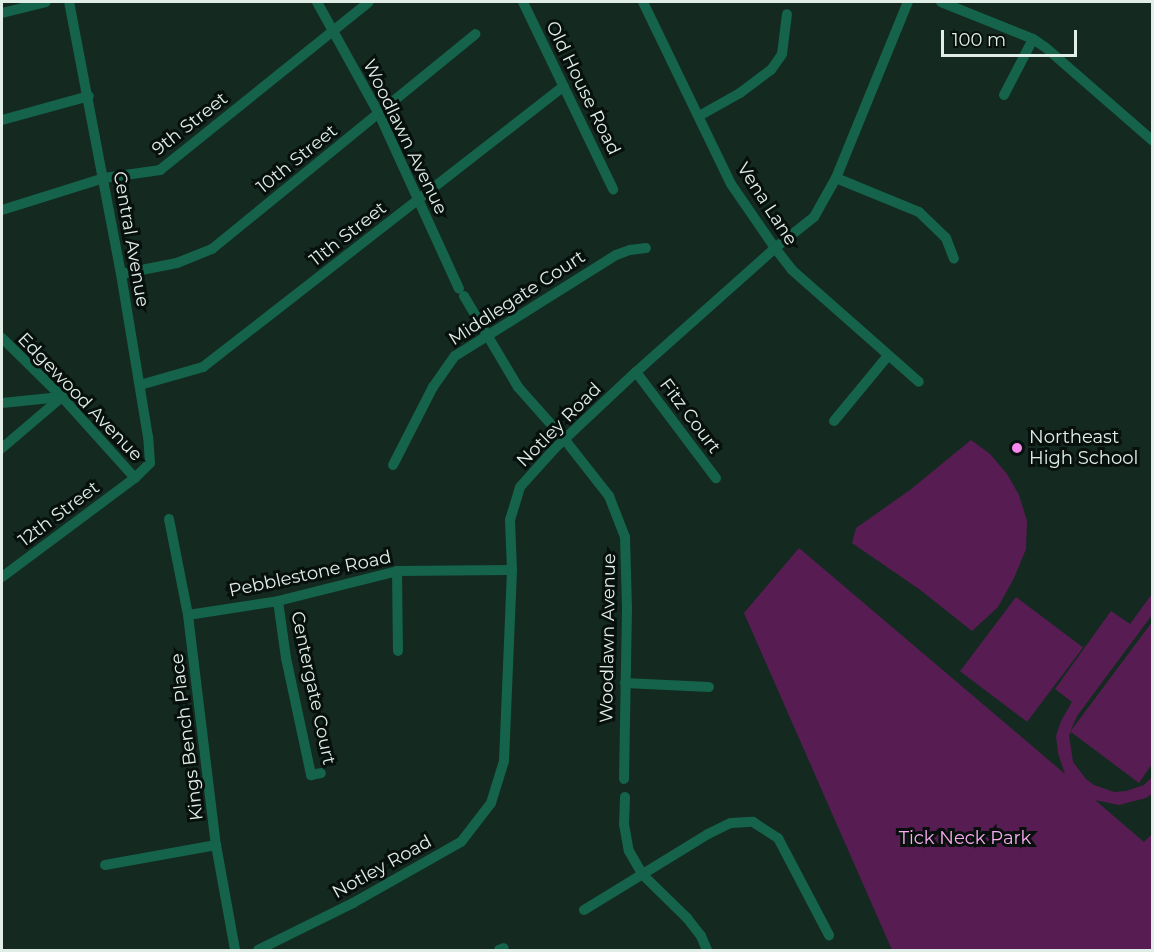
<!DOCTYPE html>
<style>
body{margin:0}
#map{position:relative;width:1154px;height:952px;overflow:hidden;background:#142920;font-family:Montserrat,sans-serif}
div>[style]{position:absolute}
.green>*{inset:0;background:#571d53;transform-origin:0 0}
.minor>*{height:10px;margin:-5px;padding:0 5px;transform-origin:5px;border-radius:5px;background:#14634a}
.dots>*{width:16px;height:16px;translate:-50% -50%;box-sizing:border-box;border:3px solid #07100c;border-radius:50%}
span{translate:-50% -50%;white-space:nowrap;text-align:center;line-height:1.15;-webkit-text-stroke:6px #07100c;paint-order:stroke}
.street-label{font-size:18px;color:#e1eee8}
.poi-label{font-size:18px;color:#e1eee8}
.left{translate:0 -50%;text-align:left}
.park-label{font-size:18px;color:#fbacf2}
.frame{position:absolute;inset:0;border:3px solid #e1eee8;pointer-events:none}
.scale{position:absolute;left:941px;top:30px;width:136px;height:27px;box-sizing:border-box;border:3px solid #e1eee8;border-top:0;padding-left:8px;font-size:18px;line-height:21px;white-space:nowrap;color:#e1eee8;-webkit-text-stroke:4px #07100c;paint-order:stroke}
</style>
<div id="map">
<div class="green">
<div style="clip-path:polygon(971px 440px,990px 454px,1007px 474px,1019px 495px,1027px 521px,1026px 549px,1014px 578px,998px 607px,972px 631px,919px 589px,852px 543px,856px 528px,910px 490px)"></div>
<div style="clip-path:polygon(799px 548px,1065px 774px,1058px 753px,1056px 736px,1061px 721px,1072px 702px,1055px 689px,1111px 611px,1130px 624px,1152px 594px,1152px 615px,1077px 716px,1070px 732px,1152px 622px,1152px 764px,1139px 783px,1071px 732px,1069px 735px,1073px 762px,1086px 779px,1094px 785px,1114px 792px,1126px 791px,1144px 785px,1152px 777px,1152px 794px,1146px 798px,1119px 805px,1095px 800px,1144px 842px,1152px 834px,1152px 950px,892px 950px,744px 613px)"></div>
<div style="left:1016px;top:597px;width:84px;height:93px;rotate:37deg"></div>
</div>
<div class="minor">
<div style="left:317px;top:2px;width:128px;rotate:61deg"></div>
<div style="left:379px;top:114px;width:192px;rotate:65.4deg"></div>
<div style="left:523px;top:2px;width:208px;rotate:64.3deg"></div>
<div style="left:643px;top:2px;width:202px;rotate:64.2deg"></div>
<div style="left:731px;top:184px;width:78px;rotate:55.5deg"></div>
<div style="left:775px;top:248px;width:28px;rotate:52deg"></div>
<div style="left:792px;top:270px;width:169px;rotate:41.4deg"></div>
<div style="left:941px;top:2px;width:99px;rotate:21.9deg"></div>
<div style="left:1033px;top:39px;width:14px;rotate:34deg"></div>
<div style="left:1045px;top:47px;width:142px;rotate:41deg"></div>
<div style="left:2px;top:13px;width:45px;rotate:-14deg"></div>
<div style="left:1004px;top:95px;width:63px;rotate:-62.6deg"></div>
<div style="left:699px;top:116px;width:47px;rotate:-29.3deg"></div>
<div style="left:740px;top:93px;width:39px;rotate:-37deg"></div>
<div style="left:771px;top:70px;width:19px;rotate:-55deg"></div>
<div style="left:782px;top:54px;width:40px;rotate:-82.9deg"></div>
<div style="left:2px;top:120px;width:90px;rotate:-15.4deg"></div>
<div style="left:836px;top:178px;width:90px;rotate:22.3deg"></div>
<div style="left:919px;top:212px;width:37px;rotate:44deg"></div>
<div style="left:946px;top:238px;width:22px;rotate:69deg"></div>
<div style="left:2px;top:210px;width:107px;rotate:-17.4deg"></div>
<div style="left:104px;top:178px;width:57px;rotate:-8.1deg"></div>
<div style="left:160px;top:170px;width:268px;rotate:-38.8deg"></div>
<div style="left:121px;top:274px;width:57px;rotate:-11.1deg"></div>
<div style="left:177px;top:263px;width:38px;rotate:-22deg"></div>
<div style="left:212px;top:249px;width:340px;rotate:-39.2deg"></div>
<div style="left:464px;top:296px;width:106px;rotate:59.3deg"></div>
<div style="left:518px;top:387px;width:71px;rotate:48.4deg"></div>
<div style="left:565px;top:440px;width:71px;rotate:51.8deg"></div>
<div style="left:609px;top:496px;width:44px;rotate:68.7deg"></div>
<div style="left:625px;top:537px;width:71px;rotate:88.4deg"></div>
<div style="left:627px;top:608px;width:171px;rotate:91deg"></div>
<div style="left:2px;top:338px;width:84px;rotate:44.5deg"></div>
<div style="left:62px;top:397px;width:109px;rotate:48deg"></div>
<div style="left:636px;top:372px;width:133px;rotate:53deg"></div>
<div style="left:140px;top:385px;width:66px;rotate:-15.9deg"></div>
<div style="left:203px;top:367px;width:457px;rotate:-37.9deg"></div>
<div style="left:2px;top:403px;width:59px;rotate:-5.8deg"></div>
<div style="left:834px;top:421px;width:83px;rotate:-50.4deg"></div>
<div style="left:2px;top:448px;width:79px;rotate:-40.4deg"></div>
<div style="left:393px;top:465px;width:88px;rotate:-62.9deg"></div>
<div style="left:433px;top:387px;width:38px;rotate:-55deg"></div>
<div style="left:455px;top:356px;width:190px;rotate:-32.1deg"></div>
<div style="left:616px;top:255px;width:15px;rotate:-20deg"></div>
<div style="left:630px;top:250px;width:16px;rotate:-7deg"></div>
<div style="left:169px;top:519px;width:98px;rotate:78.8deg"></div>
<div style="left:188px;top:615px;width:232px;rotate:83.1deg"></div>
<div style="left:216px;top:845px;width:107px;rotate:79.7deg"></div>
<div style="left:397px;top:571px;width:80px;rotate:89.3deg"></div>
<div style="left:2px;top:577px;width:166px;rotate:-36.7deg"></div>
<div style="left:135px;top:478px;width:21px;rotate:-45deg"></div>
<div style="left:150px;top:463px;width:26px;rotate:-94deg"></div>
<div style="left:148px;top:437px;width:165px;rotate:-99.4deg"></div>
<div style="left:121px;top:274px;width:277px;rotate:-100.8deg"></div>
<div style="left:278px;top:601px;width:58px;rotate:82deg"></div>
<div style="left:286px;top:658px;width:120px;rotate:77.9deg"></div>
<div style="left:311px;top:775px;width:10px;rotate:-11deg"></div>
<div style="left:188px;top:615px;width:91px;rotate:-8.8deg"></div>
<div style="left:278px;top:601px;width:123px;rotate:-14.1deg"></div>
<div style="left:397px;top:571px;width:115px;rotate:-0.5deg"></div>
<div style="left:625px;top:683px;width:84px;rotate:2.7deg"></div>
<div style="left:625px;top:797px;width:27px;rotate:92deg"></div>
<div style="left:624px;top:824px;width:27px;rotate:80deg"></div>
<div style="left:629px;top:851px;width:28px;rotate:60deg"></div>
<div style="left:643px;top:875px;width:62px;rotate:44.3deg"></div>
<div style="left:687px;top:918px;width:23px;rotate:52deg"></div>
<div style="left:701px;top:936px;width:15px;rotate:67deg"></div>
<div style="left:105px;top:865px;width:113px;rotate:-10.2deg"></div>
<div style="left:584px;top:910px;width:145px;rotate:-31.5deg"></div>
<div style="left:708px;top:834px;width:25px;rotate:-26deg"></div>
<div style="left:731px;top:823px;width:22px;rotate:-3deg"></div>
<div style="left:753px;top:822px;width:30px;rotate:33deg"></div>
<div style="left:778px;top:838px;width:110px;rotate:62.3deg"></div>
<div style="left:258px;top:950px;width:106px;rotate:-26.3deg"></div>
<div style="left:353px;top:903px;width:124px;rotate:-29.5deg"></div>
<div style="left:461px;top:842px;width:49px;rotate:-52.4deg"></div>
<div style="left:491px;top:803px;width:44px;rotate:-72.8deg"></div>
<div style="left:504px;top:761px;width:191px;rotate:-87.6deg"></div>
<div style="left:512px;top:570px;width:50px;rotate:-92.3deg"></div>
<div style="left:510px;top:520px;width:34px;rotate:-73deg"></div>
<div style="left:520px;top:487px;width:52px;rotate:-48.1deg"></div>
<div style="left:555px;top:448px;width:111px;rotate:-43.2deg"></div>
<div style="left:636px;top:372px;width:186px;rotate:-41.7deg"></div>
<div style="left:775px;top:248px;width:50px;rotate:-38.5deg"></div>
<div style="left:814px;top:217px;width:45px;rotate:-60.6deg"></div>
<div style="left:836px;top:178px;width:190px;rotate:-67.8deg"></div>
<div style="left:499px;top:950px;width:5px;rotate:-22deg"></div>
</div>
<div class="dots">
<div style="left:1017px;top:448px;background:#f688ed"></div>
</div>
<div class="street-label">
<span style="left:583px;top:88px;rotate:64deg">Old House Road</span>
<span style="left:190px;top:124px;rotate:-38deg">9th Street</span>
<span style="left:405px;top:137px;rotate:64deg">Woodlawn Avenue</span>
<span style="left:297px;top:159px;rotate:-39deg">10th Street</span>
<span style="left:767px;top:204px;rotate:57deg">Vena Lane</span>
<span style="left:348px;top:234px;rotate:-38deg">11th Street</span>
<span style="left:131px;top:239px;rotate:80deg">Central Avenue</span>
<span style="left:517px;top:298px;rotate:-33deg">Middlegate Court</span>
<span style="left:80px;top:397px;rotate:46deg">Edgewood Avenue</span>
<span style="left:690px;top:416px;rotate:53deg">Fitz Court</span>
<span style="left:559px;top:425px;rotate:-45deg">Notley Road</span>
<span style="left:59px;top:514px;rotate:-37deg">12th Street</span>
<span style="left:310px;top:574px;rotate:-12deg">Pebblestone Road</span>
<span style="left:608px;top:638px;rotate:-89deg">Woodlawn Avenue</span>
<span style="left:313px;top:688px;rotate:78deg">Centergate Court</span>
<span style="left:187px;top:737px;rotate:-97deg">Kings Bench Place</span>
<span style="left:382px;top:867px;rotate:-29deg">Notley Road</span>
</div>
<div class="poi-label">
<span class="left" style="left:1029px;top:448px">Northeast<br>High School</span>
</div>
<div class="park-label">
<span style="left:965px;top:838px">Tick Neck Park</span>
</div>
<div class="frame"></div>
<div class="scale">100 m</div>
</div>
